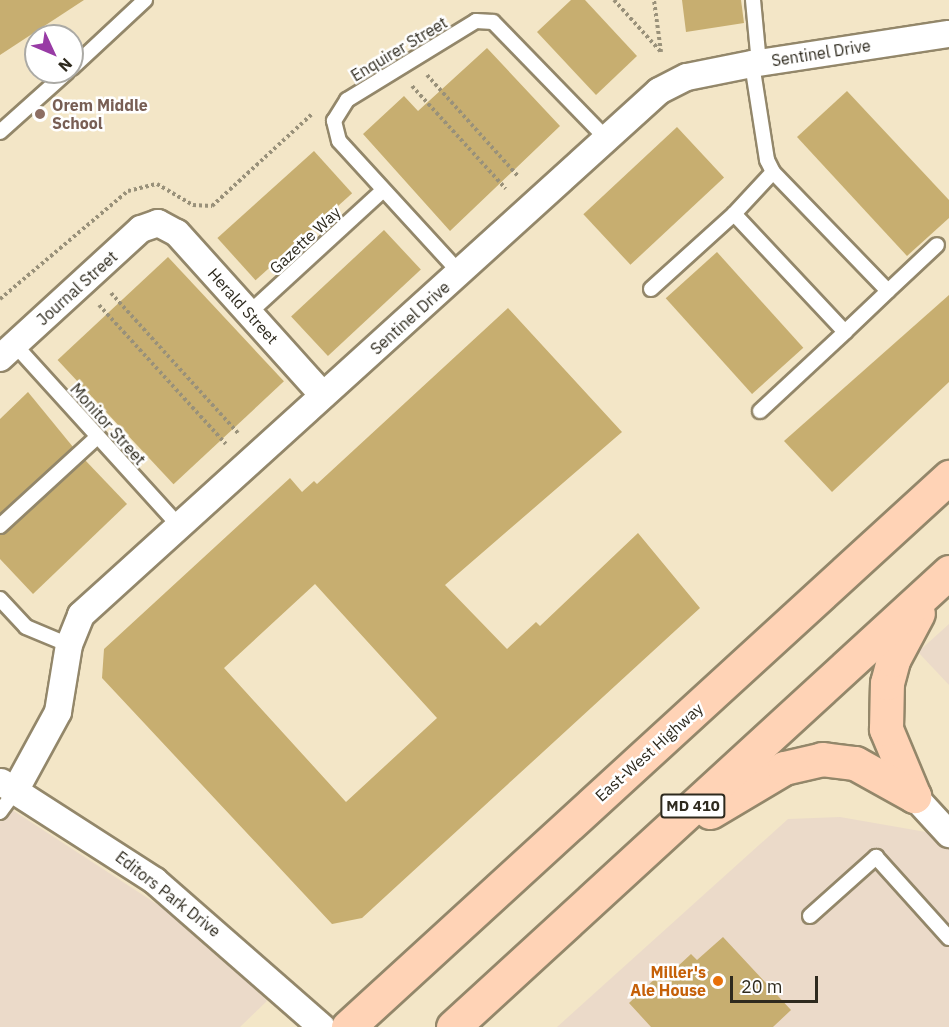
<!DOCTYPE html>
<style>
body{margin:0}
#map{position:relative;width:949px;height:1027px;overflow:hidden;background:#f3e6c7;font-family:"IBM Plex Sans",sans-serif}
div>[style]{position:absolute}
.commercial>*{inset:0;background:#ebdac9}
.building>*{inset:0;background:#c7ae70;transform-origin:0 0}
.path>*{height:4px;margin-top:-2px;transform-origin:0;background:repeating-linear-gradient(90deg,#99917a 0 3px,transparent 0 6px)}
.roads{filter:drop-shadow(2px 0 #93876a) drop-shadow(-2px 0 #93876a) drop-shadow(0 2px #93876a) drop-shadow(0 -2px #93876a)}
.lane>*{height:14px;margin:-7px;padding:0 7px;transform-origin:7px;border-radius:7px;background:#fff}
.street>*{height:26px;margin:-13px;padding:0 13px;transform-origin:13px;border-radius:13px;background:#fff}
.primary>*{height:33px;margin:-16.5px;padding:0 16.5px;transform-origin:16.5px;border-radius:16.5px;background:#ffd3b6}
.dots>*{width:16px;height:16px;translate:-50% -50%;box-sizing:border-box;border:3px solid #fff;border-radius:50%}
span{translate:-50% -50%;white-space:nowrap;text-align:center;line-height:1.15;-webkit-text-stroke:5px #fff;paint-order:stroke}
.shield-label span{padding:2px 4px;background:#fff;border:2px solid;border-radius:4px;-webkit-text-stroke-width:0}
.shield-label{font-size:15px;color:#2e2a1e;font-weight:700}
.street-label{font-size:16px;color:#2e2a1e}
.education-label{font-size:16px;color:#785e54;font-weight:700}
.left{translate:0 -50%;text-align:left}
.food-label{font-size:16px;color:#c56008;font-weight:700}
.right{translate:-100% -50%;text-align:right}
.north{position:absolute;left:24px;top:24px;width:60px;height:60px;box-sizing:border-box;background:#fff;border:2px solid #abaaa5;border-radius:50%;rotate:134deg;font-size:16px;font-weight:700;line-height:24px;text-align:center;color:#2e2a1e}
.north::after{content:'';display:block;margin:auto;width:21px;height:27px;background:#983ba5;clip-path:polygon(50% 0,100% 100%,50% 72%,0 100%)}
.scale{position:absolute;left:730px;top:976px;width:88px;height:27px;box-sizing:border-box;border:3px solid #2e2a1e;border-top:0;padding-left:8px;font-size:18px;line-height:21px;white-space:nowrap;color:#2e2a1e;-webkit-text-stroke:4px #fff;paint-order:stroke}
</style>
<div id="map">
<div class="commercial">
<div style="clip-path:polygon(949px 624px,949px 685px,918px 652px)"></div>
<div style="clip-path:polygon(0 802px,189px 925px,267px 1001px,240px 1027px,0 1027px)"></div>
<div style="clip-path:polygon(840px 817px,949px 836px,949px 1027px,557px 1027px,788px 819px)"></div>
</div>
<div class="building">
<div style="clip-path:polygon(0 0,84px 0,0 55px)"></div>
<div style="clip-path:polygon(571px 0,585px 0,637px 56px,596px 95px,537px 32px)"></div>
<div style="clip-path:polygon(682px 0,741px 0,744px 23px,686px 32px)"></div>
<div style="clip-path:polygon(487px 48px,560px 126px,450px 231px,363px 134px,404px 96px,418px 111px)"></div>
<div style="clip-path:polygon(847px 91px,949px 200px,949px 218px,907px 256px,797px 137px)"></div>
<div style="left:677px;top:127px;width:69px;height:128px;rotate:47deg"></div>
<div style="left:314px;top:151px;width:57px;height:130px;rotate:48deg"></div>
<div style="left:384px;top:230px;width:54px;height:127px;rotate:47deg"></div>
<div style="left:717px;top:252px;width:129px;height:69px;rotate:48deg"></div>
<div style="left:168px;top:257px;width:170px;height:151px;rotate:47deg"></div>
<div style="clip-path:polygon(949px 295px,949px 382px,832px 492px,784px 441px)"></div>
<div style="clip-path:polygon(evenodd,508px 308px,622px 432px,445px 585px,507px 649px,536px 622px,540px 626px,638px 533px,700px 608px,362px 918px,332px 924px,102px 678px,104px 649px,290px 478px,302px 492px,314px 481px,317px 484px,508px 308px,315px 584px,437px 718px,346px 802px,224px 668px,315px 584px)"></div>
<div style="clip-path:polygon(28px 392px,73px 447px,0 514px,0 419px)"></div>
<div style="clip-path:polygon(85px 460px,127px 504px,33px 594px,0 559px,0 535px)"></div>
<div style="clip-path:polygon(723px 937px,791px 1010px,773px 1027px,651px 1027px,629px 1003px,658px 976px,662px 981px,691px 954px,697px 960px)"></div>
</div>
<div class="path">
<div style="left:614px;top:0;width:70px;rotate:47.9deg"></div>
<div style="left:661px;top:52px;width:52px;rotate:-97.7deg"></div>
<div style="left:427px;top:75px;width:137px;rotate:48deg"></div>
<div style="left:412px;top:86px;width:139px;rotate:47.6deg"></div>
<div style="left:111px;top:293px;width:189px;rotate:47.8deg"></div>
<div style="left:0;top:299px;width:167px;rotate:-40.2deg"></div>
<div style="left:128px;top:191px;width:30px;rotate:-14deg"></div>
<div style="left:157px;top:184px;width:42px;rotate:30.3deg"></div>
<div style="left:193px;top:205px;width:19px;rotate:3deg"></div>
<div style="left:212px;top:206px;width:137px;rotate:-42.6deg"></div>
<div style="left:99px;top:305px;width:188px;rotate:47.6deg"></div>
</div>
<div class="roads">
<div class="lane">
<div style="left:753px;top:0;width:63px;rotate:84.6deg"></div>
<div style="left:752px;top:64px;width:97px;rotate:81.1deg"></div>
<div style="left:767px;top:160px;width:13px;rotate:63deg"></div>
<div style="left:773px;top:172px;width:165px;rotate:46deg"></div>
<div style="left:888px;top:291px;width:59px;rotate:136.4deg"></div>
<div style="left:845px;top:332px;width:162px;rotate:-133.2deg"></div>
<div style="left:734px;top:214px;width:57px;rotate:-47.1deg"></div>
<div style="left:72px;top:68px;width:100px;rotate:-43deg"></div>
<div style="left:0;top:132px;width:90px;rotate:-41.8deg"></div>
<div style="left:460px;top:273px;width:179px;rotate:-132.5deg"></div>
<div style="left:339px;top:141px;width:21px;rotate:-104deg"></div>
<div style="left:334px;top:121px;width:25px;rotate:-58deg"></div>
<div style="left:347px;top:100px;width:151px;rotate:-31.5deg"></div>
<div style="left:476px;top:21px;width:17px;rotate:3deg"></div>
<div style="left:493px;top:22px;width:162px;rotate:45.8deg"></div>
<div style="left:651px;top:289px;width:112px;rotate:-42.1deg"></div>
<div style="left:888px;top:291px;width:67px;rotate:-43.2deg"></div>
<div style="left:249px;top:313px;width:182px;rotate:-42.5deg"></div>
<div style="left:15px;top:345px;width:243px;rotate:47.8deg"></div>
<div style="left:760px;top:411px;width:116px;rotate:-42.9deg"></div>
<div style="left:0;top:526px;width:132px;rotate:-42.5deg"></div>
<div style="left:0;top:599px;width:38px;rotate:47deg"></div>
<div style="left:26px;top:627px;width:47px;rotate:22.7deg"></div>
<div style="left:0;top:812px;width:26px;rotate:-54deg"></div>
<div style="left:810px;top:916px;width:89px;rotate:-41.8deg"></div>
<div style="left:876px;top:857px;width:109px;rotate:48deg"></div>
</div>
<div class="street">
<div style="left:0;top:358px;width:191px;rotate:-42.5deg"></div>
<div style="left:141px;top:229px;width:18px;rotate:-19deg"></div>
<div style="left:158px;top:223px;width:21px;rotate:28deg"></div>
<div style="left:177px;top:233px;width:218px;rotate:48deg"></div>
<div style="left:1px;top:782px;width:183px;rotate:32.7deg"></div>
<div style="left:155px;top:881px;width:222px;rotate:41.2deg"></div>
<div style="left:15px;top:791px;width:90px;rotate:-61.4deg"></div>
<div style="left:58px;top:712px;width:68px;rotate:-80.7deg"></div>
<div style="left:69px;top:645px;width:32px;rotate:-68deg"></div>
<div style="left:81px;top:615px;width:780px;rotate:-42.19deg"></div>
<div style="left:659px;top:91px;width:31px;rotate:-27deg"></div>
<div style="left:687px;top:77px;width:66px;rotate:-11.3deg"></div>
<div style="left:752px;top:64px;width:199px;rotate:-8.7deg"></div>
<div style="left:914px;top:796px;width:52px;rotate:47.4deg"></div>
</div>
<div class="primary">
<div style="left:914px;top:796px;width:73px;rotate:-112.7deg"></div>
<div style="left:886px;top:729px;width:46px;rotate:-88.8deg"></div>
<div style="left:887px;top:683px;width:24px;rotate:-75deg"></div>
<div style="left:893px;top:660px;width:53px;rotate:-62deg"></div>
<div style="left:710px;top:812px;width:86px;rotate:-30.7deg"></div>
<div style="left:784px;top:768px;width:39px;rotate:-13deg"></div>
<div style="left:822px;top:759px;width:33px;rotate:7deg"></div>
<div style="left:855px;top:763px;width:68px;rotate:29.2deg"></div>
<div style="left:348px;top:1027px;width:815px;rotate:-42.46deg"></div>
<div style="left:453px;top:1027px;width:673px;rotate:-42.53deg"></div>
</div>
</div>
<div class="dots">
<div style="left:40px;top:114px;background:#8d6e63"></div>
<div style="left:718px;top:981px;background:#e8710a"></div>
</div>
<div class="shield-label">
<span style="left:693px;top:806px">MD 410</span>
</div>
<div class="street-label">
<span style="left:399px;top:49px;rotate:-31deg">Enquirer Street</span>
<span style="left:821px;top:53px;rotate:-9deg">Sentinel Drive</span>
<span style="left:305px;top:240px;rotate:-43deg">Gazette Way</span>
<span style="left:77px;top:288px;rotate:-42deg">Journal Street</span>
<span style="left:243px;top:306px;rotate:48deg">Herald Street</span>
<span style="left:410px;top:318px;rotate:-42deg">Sentinel Drive</span>
<span style="left:108px;top:424px;rotate:48deg">Monitor Street</span>
<span style="left:649px;top:752px;rotate:-42deg">East-West Highway</span>
<span style="left:168px;top:894px;rotate:38deg">Editors Park Drive</span>
</div>
<div class="education-label">
<span class="left" style="left:52px;top:114px">Orem Middle<br>School</span>
</div>
<div class="food-label">
<span class="right" style="left:706px;top:981px">Miller's<br>Ale House</span>
</div>
<div class="north">N</div>
<div class="scale">20 m</div>
</div>
